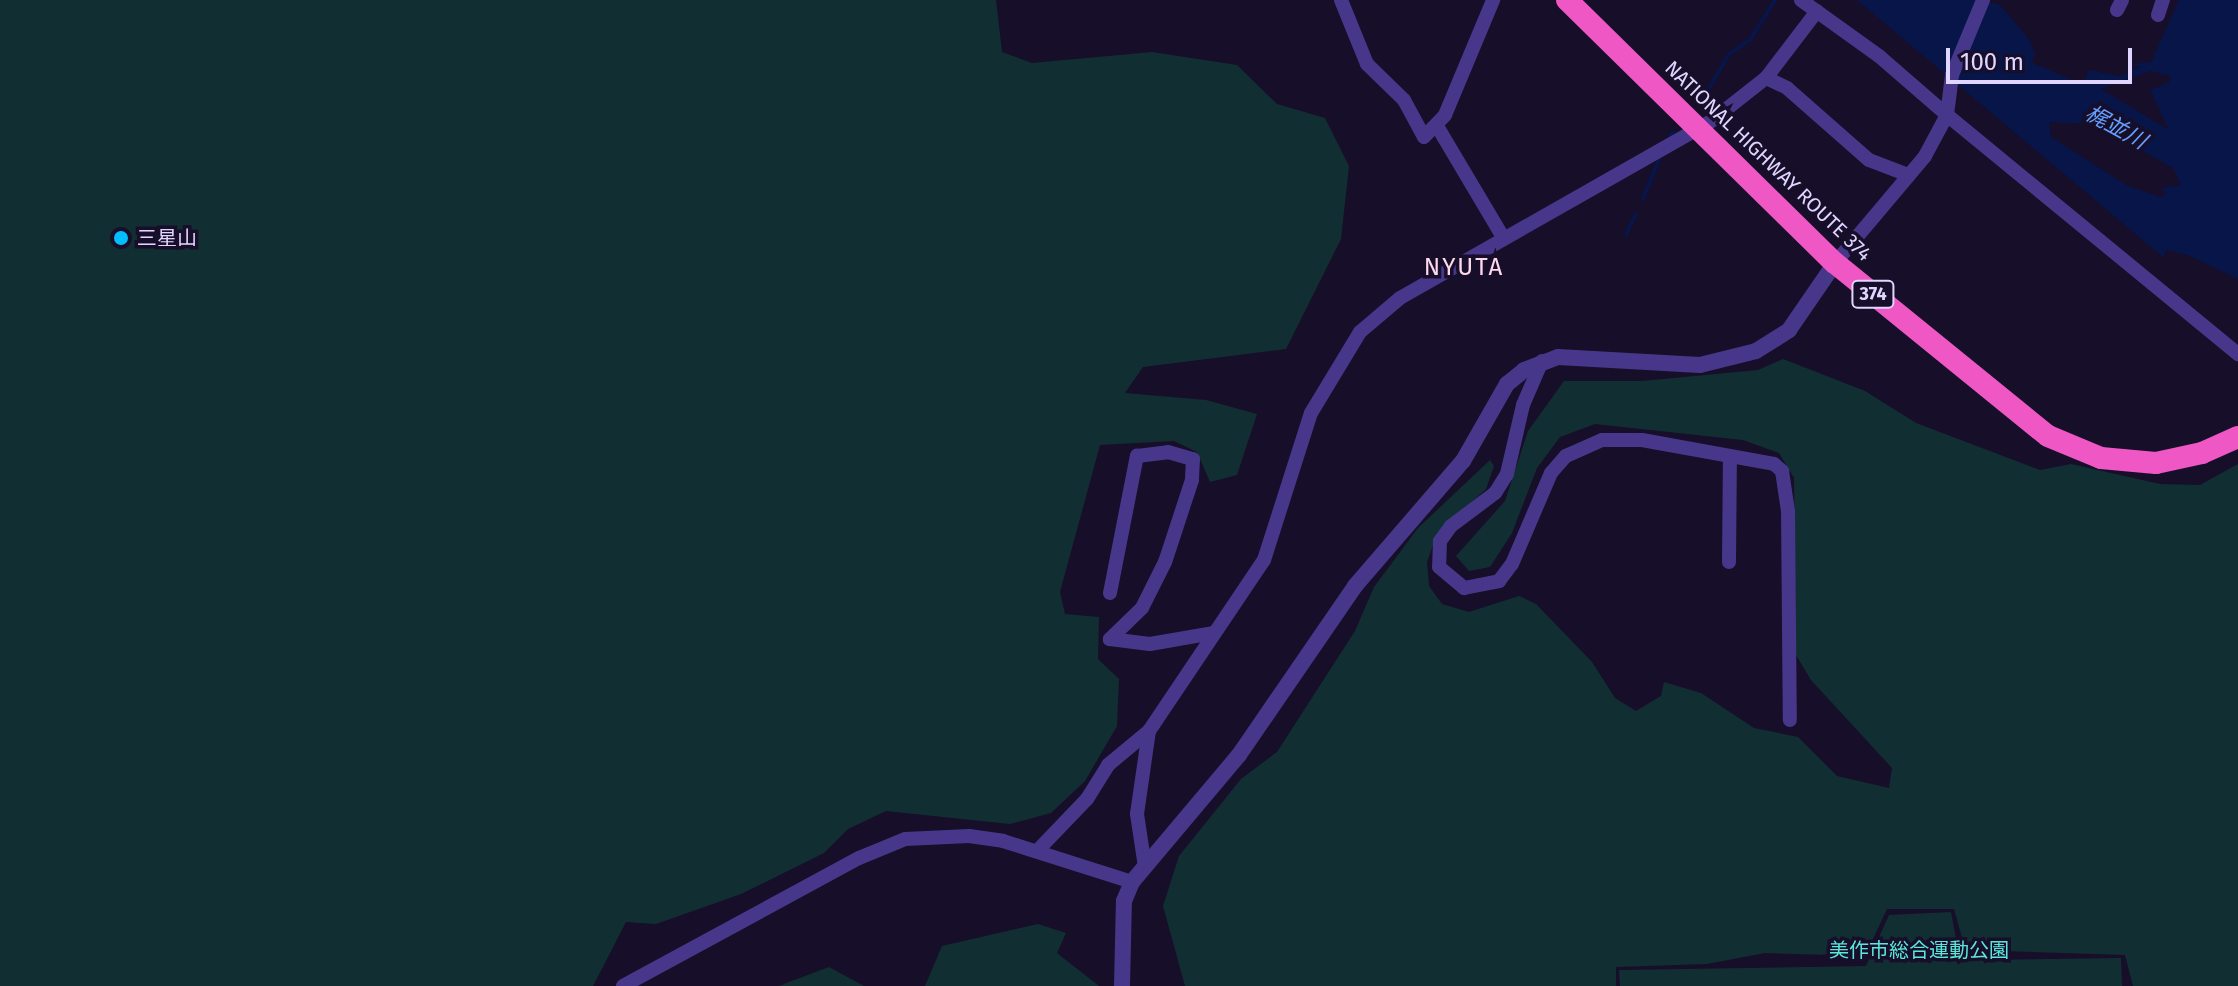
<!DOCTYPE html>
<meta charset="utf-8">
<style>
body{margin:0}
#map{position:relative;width:2238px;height:986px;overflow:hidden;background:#170e29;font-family:"Fira Sans","Noto Sans JP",sans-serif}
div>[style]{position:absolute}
.green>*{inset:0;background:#112f33}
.water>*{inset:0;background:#071549}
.stream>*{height:4px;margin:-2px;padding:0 2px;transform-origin:2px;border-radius:2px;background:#071549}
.minor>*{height:14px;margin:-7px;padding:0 7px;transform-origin:7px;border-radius:7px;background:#47378a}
.tertiary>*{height:16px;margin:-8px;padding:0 8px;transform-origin:8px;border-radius:8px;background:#47378a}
.trunk>*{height:22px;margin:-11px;padding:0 11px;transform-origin:11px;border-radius:11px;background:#ee57c4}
.dots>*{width:22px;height:22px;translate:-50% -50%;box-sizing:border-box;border:4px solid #170e29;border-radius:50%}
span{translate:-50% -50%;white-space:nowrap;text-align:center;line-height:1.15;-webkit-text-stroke:7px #170e29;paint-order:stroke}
.shield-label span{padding:2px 6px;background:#170e29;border:2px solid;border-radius:6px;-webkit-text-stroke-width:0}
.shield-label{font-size:18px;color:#e1d6ff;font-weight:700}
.street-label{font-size:20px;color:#e1d6ff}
.poi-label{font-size:20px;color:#e1d6ff}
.left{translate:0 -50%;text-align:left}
.park-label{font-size:20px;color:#5ae7da}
.water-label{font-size:22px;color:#649fff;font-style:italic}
.quarter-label{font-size:24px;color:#ffd8eb;letter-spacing:2px}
.scale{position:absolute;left:1946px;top:48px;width:186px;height:36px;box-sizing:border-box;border:4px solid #e1d6ff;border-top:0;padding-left:10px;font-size:24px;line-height:28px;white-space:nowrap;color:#e1d6ff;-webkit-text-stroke:6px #170e29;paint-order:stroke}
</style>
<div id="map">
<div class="green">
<div style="clip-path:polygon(0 0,996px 0,1002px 52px,1032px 63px,1152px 52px,1237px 65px,1277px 104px,1325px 118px,1349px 166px,1341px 239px,1286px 349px,1143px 367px,1125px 393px,1206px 400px,1257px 414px,1237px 475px,1210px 482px,1197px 452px,1174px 441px,1100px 445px,1060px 592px,1065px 614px,1099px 617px,1098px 659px,1119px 679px,1117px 726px,1085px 781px,1051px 813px,1010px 824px,886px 811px,848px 829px,824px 853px,741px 894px,656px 924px,626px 922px,593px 986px,0 986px)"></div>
<div style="clip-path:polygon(1783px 359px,1865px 391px,1916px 423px,2040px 470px,2071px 464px,2160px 484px,2200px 485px,2238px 464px,2238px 986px,2133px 986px,2125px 955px,2001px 951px,1963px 941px,1954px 909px,1887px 909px,1865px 956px,1765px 953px,1707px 964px,1616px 967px,1616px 986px,1185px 986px,1163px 906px,1179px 856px,1241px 779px,1277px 752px,1355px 631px,1374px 587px,1418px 528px,1490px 460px,1494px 466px,1486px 489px,1437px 534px,1427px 562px,1429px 586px,1442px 604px,1469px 612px,1519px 596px,1536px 604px,1592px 662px,1615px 698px,1636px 711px,1661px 696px,1664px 682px,1701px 693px,1754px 728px,1798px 737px,1837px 776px,1889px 788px,1892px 768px,1811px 680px,1796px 655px,1794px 478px,1779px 453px,1743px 440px,1595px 424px,1560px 437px,1537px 468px,1512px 533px,1490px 567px,1469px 571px,1456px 556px,1505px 501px,1528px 431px,1564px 381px,1642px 381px,1758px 370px)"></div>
<div style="clip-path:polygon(1951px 912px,1958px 949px,1981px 949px,1982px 960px,2121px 958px,2122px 986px,1620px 986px,1619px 970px,1866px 966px,1889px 915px)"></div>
<div style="clip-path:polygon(1038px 924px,1066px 933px,1057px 953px,1099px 986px,925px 986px,942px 946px)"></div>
<div style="clip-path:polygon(829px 967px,864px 986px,779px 986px,789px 982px)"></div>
</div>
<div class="water">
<div style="clip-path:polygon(evenodd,1857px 0,1984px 0,2000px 5px,2030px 40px,2035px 55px,2031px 62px,2084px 85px,2088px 70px,2120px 76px,2140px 67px,2131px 64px,2151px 62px,2179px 0,2238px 0,2238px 279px,2190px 256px,2167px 250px,2163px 257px,1857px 0,2150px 71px,2171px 76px,2169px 82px,2150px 90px,2169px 130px,2101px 89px,2150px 71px,1857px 0,2049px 122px,2091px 124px,2128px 142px,2174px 169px,2181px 185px,2161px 188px,2166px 193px,2161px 197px,2128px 186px,2051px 137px,2049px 122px)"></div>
</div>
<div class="stream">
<div style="left:1700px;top:104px;width:58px;rotate:-59.9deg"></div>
<div style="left:1729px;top:54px;width:25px;rotate:-34deg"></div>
<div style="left:1750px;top:40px;width:47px;rotate:-58deg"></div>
<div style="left:1670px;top:136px;width:5px;rotate:-53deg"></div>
<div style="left:1643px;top:199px;width:45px;rotate:-68deg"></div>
<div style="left:1626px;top:235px;width:23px;rotate:-65deg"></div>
</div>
<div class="minor">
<div style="left:1341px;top:0;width:69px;rotate:67.9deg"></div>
<div style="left:1367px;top:64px;width:52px;rotate:44.2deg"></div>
<div style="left:1404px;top:100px;width:42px;rotate:61.6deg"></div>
<div style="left:1424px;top:137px;width:30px;rotate:-46deg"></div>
<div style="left:1445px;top:115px;width:125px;rotate:-67.3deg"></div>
<div style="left:1801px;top:0;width:96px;rotate:35.7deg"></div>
<div style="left:1879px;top:56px;width:90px;rotate:40.9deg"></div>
<div style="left:1947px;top:115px;width:40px;rotate:-82.9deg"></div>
<div style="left:1952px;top:75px;width:81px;rotate:-67.5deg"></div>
<div style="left:2117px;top:10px;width:11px;rotate:-63deg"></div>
<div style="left:2158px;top:15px;width:16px;rotate:-72deg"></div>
<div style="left:1766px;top:78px;width:23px;rotate:25deg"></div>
<div style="left:1787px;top:88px;width:109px;rotate:41.3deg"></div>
<div style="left:1869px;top:160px;width:42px;rotate:21deg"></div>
<div style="left:1437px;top:126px;width:131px;rotate:59.3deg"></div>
<div style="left:1835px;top:263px;width:140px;rotate:-49.9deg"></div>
<div style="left:1925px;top:156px;width:47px;rotate:-61.8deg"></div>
<div style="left:1947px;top:115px;width:377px;rotate:39.4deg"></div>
<div style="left:1542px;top:361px;width:48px;rotate:113.4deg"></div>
<div style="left:1523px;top:405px;width:71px;rotate:103.1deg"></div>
<div style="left:1507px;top:474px;width:22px;rotate:122deg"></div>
<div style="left:1495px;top:493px;width:55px;rotate:143.1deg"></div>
<div style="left:1451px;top:526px;width:19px;rotate:126deg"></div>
<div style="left:1440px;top:541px;width:26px;rotate:92deg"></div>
<div style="left:1439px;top:567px;width:33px;rotate:40deg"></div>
<div style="left:1464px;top:588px;width:36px;rotate:-11deg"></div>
<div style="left:1499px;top:581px;width:21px;rotate:-53deg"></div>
<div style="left:1512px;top:564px;width:99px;rotate:-66.8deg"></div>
<div style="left:1551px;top:473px;width:23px;rotate:-49deg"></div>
<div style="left:1566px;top:456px;width:39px;rotate:-24deg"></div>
<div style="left:1602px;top:440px;width:40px"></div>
<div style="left:1642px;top:440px;width:134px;rotate:10.3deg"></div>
<div style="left:1774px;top:464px;width:11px;rotate:41deg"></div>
<div style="left:1782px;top:471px;width:40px;rotate:81.5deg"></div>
<div style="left:1788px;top:511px;width:209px;rotate:89.5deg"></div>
<div style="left:1729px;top:562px;width:105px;rotate:-89.5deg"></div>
<div style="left:1110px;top:593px;width:140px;rotate:-78.9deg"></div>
<div style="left:1137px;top:456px;width:31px;rotate:-7deg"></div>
<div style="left:1168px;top:452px;width:26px;rotate:16deg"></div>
<div style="left:1193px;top:459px;width:21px;rotate:93deg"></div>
<div style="left:1192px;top:480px;width:86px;rotate:108.2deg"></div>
<div style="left:1165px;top:562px;width:51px;rotate:116.6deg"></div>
<div style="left:1142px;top:608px;width:45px;rotate:135.9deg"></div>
<div style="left:1110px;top:639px;width:40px;rotate:7.1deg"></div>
<div style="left:1150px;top:644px;width:65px;rotate:-9.8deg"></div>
<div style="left:1039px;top:849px;width:69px;rotate:-46.2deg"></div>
<div style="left:1087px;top:799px;width:40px;rotate:-58deg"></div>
<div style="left:1108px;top:765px;width:53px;rotate:-39.7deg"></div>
<div style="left:1145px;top:867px;width:54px;rotate:-98.6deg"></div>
<div style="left:1137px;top:814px;width:84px;rotate:-81.8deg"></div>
<div style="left:1149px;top:731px;width:206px;rotate:-56.1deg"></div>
<div style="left:1264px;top:560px;width:154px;rotate:-72.3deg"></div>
<div style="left:1311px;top:413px;width:95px;rotate:-58.8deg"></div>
<div style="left:1360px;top:332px;width:52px;rotate:-40.4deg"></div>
<div style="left:1400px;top:298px;width:356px;rotate:-29.6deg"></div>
<div style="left:1710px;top:122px;width:71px;rotate:-38.2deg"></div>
<div style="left:1766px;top:78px;width:84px;rotate:-52.7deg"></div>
<div style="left:623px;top:986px;width:268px;rotate:-28.5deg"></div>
<div style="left:859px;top:858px;width:50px;rotate:-22.4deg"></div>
<div style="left:905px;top:839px;width:64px;rotate:-2.7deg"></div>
<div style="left:969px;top:836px;width:34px;rotate:8deg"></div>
<div style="left:1003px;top:841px;width:135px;rotate:17.6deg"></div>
</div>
<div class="tertiary">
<div style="left:1122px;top:986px;width:85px;rotate:-88.7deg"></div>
<div style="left:1124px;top:901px;width:21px;rotate:-67deg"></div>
<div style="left:1132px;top:882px;width:166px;rotate:-49.9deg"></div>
<div style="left:1239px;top:755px;width:205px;rotate:-55.5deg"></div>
<div style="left:1355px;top:586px;width:165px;rotate:-49.2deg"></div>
<div style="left:1463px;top:461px;width:89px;rotate:-60.3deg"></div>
<div style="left:1507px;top:384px;width:22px;rotate:-39deg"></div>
<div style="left:1524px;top:370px;width:36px;rotate:-21deg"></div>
<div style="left:1558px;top:357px;width:142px;rotate:3.2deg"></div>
<div style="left:1700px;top:365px;width:58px;rotate:-14deg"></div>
<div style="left:1756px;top:351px;width:39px;rotate:-32deg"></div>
<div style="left:1789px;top:330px;width:81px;rotate:-55.5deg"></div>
</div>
<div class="trunk">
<div style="left:1567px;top:0;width:375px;rotate:44.5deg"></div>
<div style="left:1835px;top:263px;width:274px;rotate:39.1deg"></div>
<div style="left:2048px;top:436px;width:57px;rotate:22.5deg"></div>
<div style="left:2101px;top:458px;width:55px;rotate:5.2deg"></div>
<div style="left:2156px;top:463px;width:47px;rotate:-12.3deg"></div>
<div style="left:2202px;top:453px;width:39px;rotate:-24deg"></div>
</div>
<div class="dots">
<div style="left:121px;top:238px;background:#02beff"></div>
</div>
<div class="shield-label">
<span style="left:1873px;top:294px">374</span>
</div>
<div class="street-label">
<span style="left:1768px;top:161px;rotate:44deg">NATIONAL HIGHWAY ROUTE 374</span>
</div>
<div class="poi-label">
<span class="left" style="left:137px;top:238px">三星山</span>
</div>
<div class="park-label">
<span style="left:1919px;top:950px">美作市総合運動公園</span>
</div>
<div class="water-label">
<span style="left:2116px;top:127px;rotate:29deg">梶並川</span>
</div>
<div class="quarter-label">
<span style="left:1464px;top:268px">NYUTA</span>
</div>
<div class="scale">100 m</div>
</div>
